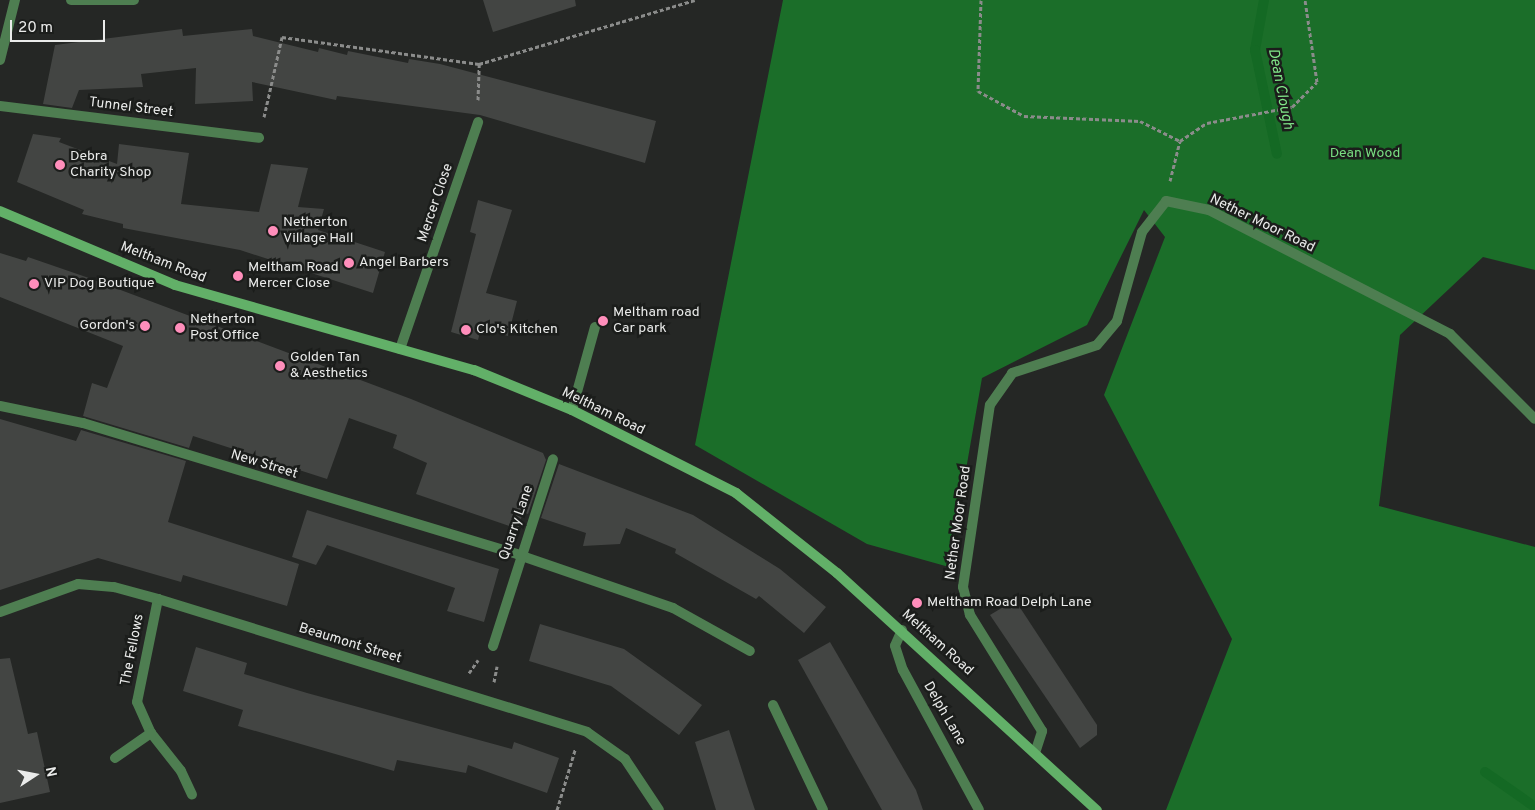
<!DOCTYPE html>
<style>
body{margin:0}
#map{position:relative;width:1535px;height:810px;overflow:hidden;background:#252725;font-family:Overpass,sans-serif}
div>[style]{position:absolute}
.forest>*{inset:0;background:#1b6e29}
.stream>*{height:10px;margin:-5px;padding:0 5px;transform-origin:5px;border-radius:5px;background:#146924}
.building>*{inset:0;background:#434543}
.path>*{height:3px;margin-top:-1.5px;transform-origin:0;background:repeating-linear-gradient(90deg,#8b8c8b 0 4px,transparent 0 6.5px)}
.service>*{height:10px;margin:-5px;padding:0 5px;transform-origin:5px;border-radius:5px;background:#4e7e51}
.minor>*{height:10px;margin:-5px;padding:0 5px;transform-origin:5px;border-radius:5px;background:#4e7e51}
.secondary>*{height:10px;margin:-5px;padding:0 5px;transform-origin:5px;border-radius:5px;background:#62b068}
.dots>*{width:14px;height:14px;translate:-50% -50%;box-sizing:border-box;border:2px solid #1b1d1b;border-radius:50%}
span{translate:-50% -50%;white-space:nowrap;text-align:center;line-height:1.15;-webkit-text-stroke:5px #1b1d1b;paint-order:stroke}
.street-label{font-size:14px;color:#eaebea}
.park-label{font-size:14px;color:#79de82}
.poi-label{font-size:14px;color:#eaebea}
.left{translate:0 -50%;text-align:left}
.right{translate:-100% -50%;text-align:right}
.water-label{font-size:15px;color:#80e588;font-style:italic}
.north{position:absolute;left:10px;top:750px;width:50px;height:50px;-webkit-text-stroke:4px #1b1d1b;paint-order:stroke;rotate:79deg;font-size:14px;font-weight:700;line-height:20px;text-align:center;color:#eaebea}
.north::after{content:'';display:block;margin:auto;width:18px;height:22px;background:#eaebea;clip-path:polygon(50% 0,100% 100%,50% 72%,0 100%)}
.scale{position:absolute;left:10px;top:20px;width:95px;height:22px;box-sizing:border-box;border:2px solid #eaebea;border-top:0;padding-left:6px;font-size:15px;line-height:18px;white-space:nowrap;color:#eaebea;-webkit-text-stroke:4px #1b1d1b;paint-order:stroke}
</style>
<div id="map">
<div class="forest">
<div style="clip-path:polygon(783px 0,1535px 0,1535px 270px,1483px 257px,1400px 335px,1379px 506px,1535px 547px,1535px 810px,1166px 810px,1232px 639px,1104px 395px,1165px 237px,1144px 210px,1087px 325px,982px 378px,949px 567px,867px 544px,695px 445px)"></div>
</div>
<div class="stream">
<div style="left:1264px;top:0;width:51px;rotate:100.2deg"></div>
<div style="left:1255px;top:50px;width:106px;rotate:78.1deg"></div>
<div style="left:1485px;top:772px;width:61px;rotate:35deg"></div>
</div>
<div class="building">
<div style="clip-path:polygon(483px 0,575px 0,576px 6px,493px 32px)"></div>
<div style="clip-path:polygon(182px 29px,183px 36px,252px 29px,253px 36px,318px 52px,319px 48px,347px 55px,348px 51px,408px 63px,409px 59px,440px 64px,656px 121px,645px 163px,480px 115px,337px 96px,336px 100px,252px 82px,253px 101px,195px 104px,196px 68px,141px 74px,143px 87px,79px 90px,72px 108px,43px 104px,55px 45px)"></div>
<div style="clip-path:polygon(33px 134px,61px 138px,59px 142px,117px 164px,119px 144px,189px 153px,181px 204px,259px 212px,271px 164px,308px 168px,298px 207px,324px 209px,318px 230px,385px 252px,373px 293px,240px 250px,123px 228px,123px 224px,82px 214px,84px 210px,17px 182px)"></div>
<div style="clip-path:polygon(478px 200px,512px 210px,486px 293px,517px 301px,508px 336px,481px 328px,478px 340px,451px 332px,476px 234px,470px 232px)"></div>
<div style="clip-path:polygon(0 253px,26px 261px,28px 257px,86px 277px,411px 399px,543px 453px,546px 460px,528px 514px,523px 512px,518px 529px,416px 494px,427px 463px,393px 448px,397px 435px,349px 418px,327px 479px,193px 436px,189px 448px,83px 416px,92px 383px,107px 388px,123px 346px,0 297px)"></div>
<div style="clip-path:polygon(0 419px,76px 441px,81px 430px,186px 461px,168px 522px,299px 564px,287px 606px,183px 575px,181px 582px,98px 558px,0 590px)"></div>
<div style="clip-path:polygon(559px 464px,693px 515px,780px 569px,826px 607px,804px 633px,759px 596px,756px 599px,675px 553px,676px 549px,626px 528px,620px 544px,583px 546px,586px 533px,541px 518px)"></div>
<div style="clip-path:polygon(307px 510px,499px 569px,484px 622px,447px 611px,455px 588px,327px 545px,316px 565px,292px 557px)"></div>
<div style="clip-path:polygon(1015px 600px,1097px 725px,1097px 735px,1080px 748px,990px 615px)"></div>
<div style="clip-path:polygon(540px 624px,624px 649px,702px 705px,679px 735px,611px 686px,529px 661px)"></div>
<div style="clip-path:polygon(830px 642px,916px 790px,923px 810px,882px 810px,798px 660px)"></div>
<div style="clip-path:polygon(196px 647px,247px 663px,244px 674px,307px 693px,512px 749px,514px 742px,559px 758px,547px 793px,468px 765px,466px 773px,397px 760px,394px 771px,238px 726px,243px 710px,183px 691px)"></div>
<div style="clip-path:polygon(10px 658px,28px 734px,37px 732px,50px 792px,0 803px,0 659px)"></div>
<div style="clip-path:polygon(729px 730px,747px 786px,755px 810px,716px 810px,695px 742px)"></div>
</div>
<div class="path">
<div style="left:981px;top:0;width:91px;rotate:91.9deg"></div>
<div style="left:978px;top:91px;width:52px;rotate:28.5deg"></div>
<div style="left:1024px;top:116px;width:116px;rotate:2.5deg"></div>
<div style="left:1140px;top:121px;width:45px;rotate:26.6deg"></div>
<div style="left:478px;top:100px;width:36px;rotate:-88deg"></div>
<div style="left:264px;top:117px;width:82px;rotate:-77.3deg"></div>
<div style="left:282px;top:37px;width:199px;rotate:7.8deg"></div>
<div style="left:479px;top:64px;width:225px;rotate:-16.5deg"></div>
<div style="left:1170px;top:181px;width:41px;rotate:-76deg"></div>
<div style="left:1180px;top:141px;width:32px;rotate:-34deg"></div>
<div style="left:1207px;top:123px;width:86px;rotate:-10.7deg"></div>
<div style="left:1292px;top:107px;width:35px;rotate:-45deg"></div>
<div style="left:1317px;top:82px;width:83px;rotate:-98.3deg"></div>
<div style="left:469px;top:673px;width:16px;rotate:-55deg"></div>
<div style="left:494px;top:682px;width:16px;rotate:-79deg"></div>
<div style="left:557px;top:810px;width:63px;rotate:-73.3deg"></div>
</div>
<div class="service">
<div style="left:572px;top:410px;width:86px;rotate:-74.5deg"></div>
<div style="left:519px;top:555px;width:163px;rotate:19deg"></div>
<div style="left:673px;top:608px;width:88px;rotate:29.2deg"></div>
<div style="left:773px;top:705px;width:116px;rotate:64.5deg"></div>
</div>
<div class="minor">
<div style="left:71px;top:0;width:63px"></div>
<div style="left:0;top:60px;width:62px;rotate:-76deg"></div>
<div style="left:0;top:106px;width:261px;rotate:7deg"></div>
<div style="left:400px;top:349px;width:240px;rotate:-71deg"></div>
<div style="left:0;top:406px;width:85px;rotate:11.6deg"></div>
<div style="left:83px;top:423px;width:456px;rotate:16.8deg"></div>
<div style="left:158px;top:599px;width:105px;rotate:101.5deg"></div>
<div style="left:137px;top:702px;width:34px;rotate:66deg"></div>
<div style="left:151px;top:733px;width:48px;rotate:51.7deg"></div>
<div style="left:181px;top:771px;width:26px;rotate:65deg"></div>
<div style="left:0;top:612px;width:83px;rotate:-19.7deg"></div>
<div style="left:78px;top:584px;width:36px;rotate:5deg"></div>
<div style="left:114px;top:587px;width:46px;rotate:15.3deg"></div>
<div style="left:158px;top:599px;width:449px;rotate:17.2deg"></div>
<div style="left:587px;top:732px;width:47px;rotate:35.4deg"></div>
<div style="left:625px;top:759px;width:61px;rotate:56.3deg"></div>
<div style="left:902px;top:630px;width:17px;rotate:114deg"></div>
<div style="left:895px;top:646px;width:25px;rotate:72deg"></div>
<div style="left:903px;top:670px;width:159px;rotate:61.5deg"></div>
<div style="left:493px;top:646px;width:196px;rotate:-72.2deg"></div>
<div style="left:1036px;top:750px;width:20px;rotate:-72deg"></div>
<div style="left:1042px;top:731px;width:137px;rotate:-121.8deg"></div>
<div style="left:970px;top:615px;width:29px;rotate:-104deg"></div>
<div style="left:963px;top:587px;width:184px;rotate:-81.6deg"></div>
<div style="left:990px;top:405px;width:39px;rotate:-55deg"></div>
<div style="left:1012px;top:373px;width:89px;rotate:-18.2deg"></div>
<div style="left:1097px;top:345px;width:31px;rotate:-50deg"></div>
<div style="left:1117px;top:321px;width:92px;rotate:-74.3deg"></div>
<div style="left:1142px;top:232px;width:39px;rotate:-52deg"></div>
<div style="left:1166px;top:201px;width:44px;rotate:11.8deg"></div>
<div style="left:1209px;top:210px;width:271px;rotate:27.2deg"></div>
<div style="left:1450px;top:334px;width:120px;rotate:45deg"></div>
<div style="left:115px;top:758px;width:44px;rotate:-34.8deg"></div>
</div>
<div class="secondary">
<div style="left:0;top:211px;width:190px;rotate:22.9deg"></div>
<div style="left:175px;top:285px;width:311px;rotate:15.9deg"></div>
<div style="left:474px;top:370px;width:106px;rotate:22.2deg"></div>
<div style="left:572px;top:410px;width:184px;rotate:26.8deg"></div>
<div style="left:736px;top:493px;width:129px;rotate:38.4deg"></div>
<div style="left:837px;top:573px;width:352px;rotate:42.4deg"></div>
</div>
<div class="dots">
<div style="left:60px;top:165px;background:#ff8ebb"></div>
<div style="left:273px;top:231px;background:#ff8ebb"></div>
<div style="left:349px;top:263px;background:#ff8ebb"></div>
<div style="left:238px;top:276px;background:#ff8ebb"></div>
<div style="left:34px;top:284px;background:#ff8ebb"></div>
<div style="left:603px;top:321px;background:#ff8ebb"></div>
<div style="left:145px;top:326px;background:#ff8ebb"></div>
<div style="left:180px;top:328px;background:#ff8ebb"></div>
<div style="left:466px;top:330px;background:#ff8ebb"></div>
<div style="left:280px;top:366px;background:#ff8ebb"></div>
<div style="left:917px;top:603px;background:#ff8ebb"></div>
</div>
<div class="street-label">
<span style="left:131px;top:108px;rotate:7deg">Tunnel Street</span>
<span style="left:436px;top:203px;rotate:-71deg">Mercer Close</span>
<span style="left:1262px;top:224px;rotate:26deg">Nether Moor Road</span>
<span style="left:163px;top:263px;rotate:21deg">Meltham Road</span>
<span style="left:603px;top:412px;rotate:26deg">Meltham Road</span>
<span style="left:264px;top:465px;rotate:17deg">New Street</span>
<span style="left:517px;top:523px;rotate:-71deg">Quarry Lane</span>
<span style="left:959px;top:523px;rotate:-82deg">Nether Moor Road</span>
<span style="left:937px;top:643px;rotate:42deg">Meltham Road</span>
<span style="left:350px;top:644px;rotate:17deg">Beaumont Street</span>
<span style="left:133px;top:650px;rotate:-79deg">The Fellows</span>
<span style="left:944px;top:714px;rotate:60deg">Delph Lane</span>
</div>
<div class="park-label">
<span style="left:1365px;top:154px">Dean Wood</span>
</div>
<div class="poi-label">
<span class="left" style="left:70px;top:165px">Debra<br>Charity Shop</span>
<span class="left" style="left:283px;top:231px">Netherton<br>Village Hall</span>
<span class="left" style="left:359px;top:263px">Angel Barbers</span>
<span class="left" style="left:248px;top:276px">Meltham Road<br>Mercer Close</span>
<span class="left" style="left:44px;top:284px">VIP Dog Boutique</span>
<span class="left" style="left:613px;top:321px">Meltham road<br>Car park</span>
<span class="left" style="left:190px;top:328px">Netherton<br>Post Office</span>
<span class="right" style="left:135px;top:326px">Gordon's</span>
<span class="left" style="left:476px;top:330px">Clo's Kitchen</span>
<span class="left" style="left:290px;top:366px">Golden Tan<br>&amp; Aesthetics</span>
<span class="left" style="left:927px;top:603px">Meltham Road Delph Lane</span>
</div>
<div class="water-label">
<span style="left:1280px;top:89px;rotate:79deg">Dean Clough</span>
</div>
<div class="north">N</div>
<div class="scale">20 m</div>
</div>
